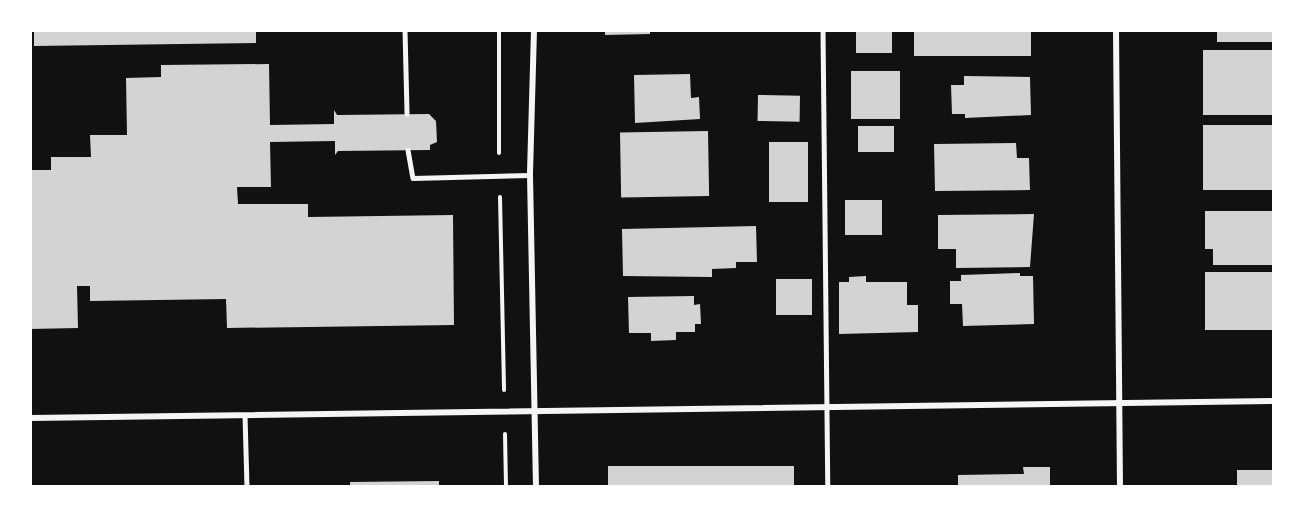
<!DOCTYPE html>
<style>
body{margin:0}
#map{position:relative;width:1304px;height:517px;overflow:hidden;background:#111;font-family:Karla,sans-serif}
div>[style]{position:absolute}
.building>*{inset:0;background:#d3d3d3;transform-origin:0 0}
.path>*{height:4px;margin:-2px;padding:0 2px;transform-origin:2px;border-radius:2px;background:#f5f5f5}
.service>*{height:4.5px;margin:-2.25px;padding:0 2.25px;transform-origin:2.25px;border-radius:2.25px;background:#f5f5f5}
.minor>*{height:6px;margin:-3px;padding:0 3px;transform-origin:3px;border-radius:3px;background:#f5f5f5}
span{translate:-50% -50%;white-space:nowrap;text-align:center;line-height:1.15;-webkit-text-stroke:4.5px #fff;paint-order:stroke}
.frame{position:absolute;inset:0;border:32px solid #fff;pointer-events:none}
</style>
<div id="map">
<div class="building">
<div style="clip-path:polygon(34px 30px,256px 30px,256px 43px,34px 46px)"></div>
<div style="clip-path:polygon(605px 30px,650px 30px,650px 34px,605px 35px)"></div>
<div style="left:856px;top:30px;width:36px;height:23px"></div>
<div style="left:914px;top:30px;width:117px;height:26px"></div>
<div style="left:1217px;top:30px;width:57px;height:12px"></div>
<div style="left:1203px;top:50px;width:71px;height:65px"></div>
<div style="clip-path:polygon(269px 64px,270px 125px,334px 124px,334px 110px,337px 115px,429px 114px,436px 121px,437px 142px,430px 145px,430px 150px,338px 151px,335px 155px,335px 141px,270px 142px,271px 187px,237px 187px,238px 204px,308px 204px,308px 217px,453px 215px,454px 325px,227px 328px,226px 299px,90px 301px,90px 286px,77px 286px,78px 328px,30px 329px,30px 170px,51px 170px,51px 157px,91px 157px,90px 135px,127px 135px,126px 78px,161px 77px,161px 65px)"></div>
<div style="left:900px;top:71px;width:48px;height:49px;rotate:90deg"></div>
<div style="clip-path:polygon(690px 74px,691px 98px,699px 97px,700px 119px,635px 123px,634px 75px)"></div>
<div style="clip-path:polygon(964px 76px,1030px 77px,1031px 115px,965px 118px,965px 114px,952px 114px,951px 85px,964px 85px)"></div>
<div style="left:758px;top:95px;width:42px;height:26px;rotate:1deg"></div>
<div style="left:1274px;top:125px;width:65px;height:71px;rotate:90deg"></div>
<div style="left:858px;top:126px;width:36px;height:26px"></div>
<div style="left:708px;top:131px;width:65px;height:88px;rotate:89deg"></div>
<div style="left:769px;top:142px;width:39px;height:60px"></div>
<div style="clip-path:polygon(1016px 143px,1017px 158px,1029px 158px,1030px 190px,935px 191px,934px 144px)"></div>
<div style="left:845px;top:200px;width:37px;height:35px"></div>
<div style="clip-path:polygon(1205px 211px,1274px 211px,1274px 265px,1213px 265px,1213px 249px,1205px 249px)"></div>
<div style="clip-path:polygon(1034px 214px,1030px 267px,956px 268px,956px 249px,938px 249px,938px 215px)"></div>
<div style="clip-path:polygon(756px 226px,757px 262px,736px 262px,736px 268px,712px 269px,712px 277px,623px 276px,622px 229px)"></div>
<div style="left:1205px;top:272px;width:69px;height:58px"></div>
<div style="clip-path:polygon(1020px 273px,1020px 276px,1033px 276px,1034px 324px,963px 326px,962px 304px,950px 304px,950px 281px,961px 281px,961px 275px)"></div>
<div style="clip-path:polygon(866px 276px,866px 282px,907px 282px,907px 305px,918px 305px,918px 332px,839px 334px,839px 282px,849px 282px,849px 277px)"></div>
<div style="left:776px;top:279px;width:36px;height:36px"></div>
<div style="clip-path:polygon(694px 296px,694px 305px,700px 304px,701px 324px,695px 324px,695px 332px,676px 332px,676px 340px,651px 341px,651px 333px,629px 333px,628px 297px)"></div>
<div style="left:794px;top:466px;width:21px;height:186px;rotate:90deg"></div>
<div style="clip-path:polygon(1023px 467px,1050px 467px,1050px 487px,958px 487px,958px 475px,1024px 474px)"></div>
<div style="left:1237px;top:470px;width:37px;height:17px"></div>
<div style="clip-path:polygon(439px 481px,439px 487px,350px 487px,350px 482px)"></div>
</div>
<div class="path">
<div style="left:499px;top:30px;width:123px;rotate:90deg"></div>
<div style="left:500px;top:197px;width:193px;rotate:88.8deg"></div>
<div style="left:505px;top:434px;width:53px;rotate:88.9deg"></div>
</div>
<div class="service">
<div style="left:405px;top:30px;width:84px;rotate:88.6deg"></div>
<div style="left:823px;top:30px;width:457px;rotate:89.4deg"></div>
<div style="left:408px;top:150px;width:28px;rotate:80deg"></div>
<div style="left:413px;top:178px;width:117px;rotate:-1.5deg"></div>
<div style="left:245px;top:415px;width:72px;rotate:88.4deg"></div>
</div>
<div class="minor">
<div style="left:534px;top:30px;width:145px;rotate:91.6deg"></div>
<div style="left:530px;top:175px;width:312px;rotate:88.9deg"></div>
<div style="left:1116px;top:30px;width:457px;rotate:89.5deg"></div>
<div style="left:30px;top:418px;width:1244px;rotate:-0.78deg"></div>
</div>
<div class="frame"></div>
</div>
